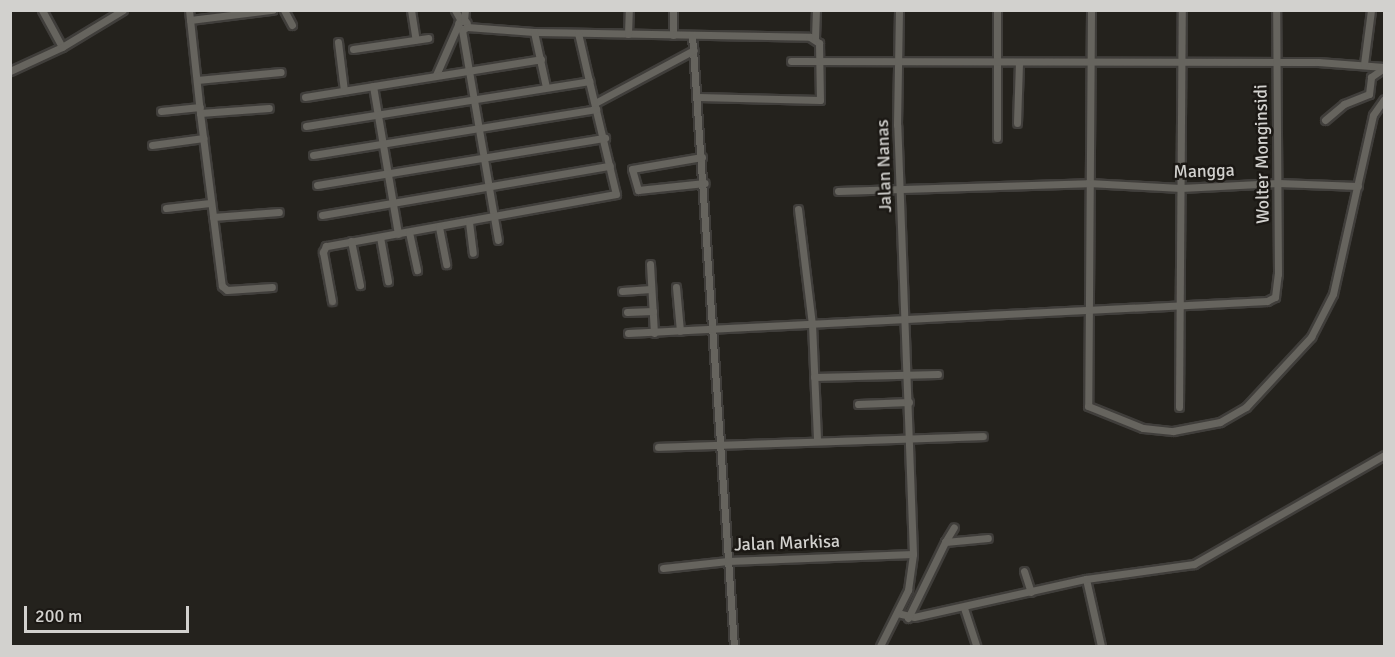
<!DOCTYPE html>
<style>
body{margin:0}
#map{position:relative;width:1395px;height:657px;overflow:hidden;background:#24221d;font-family:Signika,sans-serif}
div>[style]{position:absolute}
.roads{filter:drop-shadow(2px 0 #403e3b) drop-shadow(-2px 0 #403e3b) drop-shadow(0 2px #403e3b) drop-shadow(0 -2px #403e3b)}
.street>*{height:7px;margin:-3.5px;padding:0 3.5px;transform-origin:3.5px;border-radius:3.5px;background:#66645e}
.street>.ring{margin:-3.5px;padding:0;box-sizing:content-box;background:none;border:7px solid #66645e;border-radius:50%}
span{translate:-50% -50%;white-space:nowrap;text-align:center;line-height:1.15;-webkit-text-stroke:5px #1b1814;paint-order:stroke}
.street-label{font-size:18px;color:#d2d1ce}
.frame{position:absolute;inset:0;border:12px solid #d2d1ce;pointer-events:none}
.scale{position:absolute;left:24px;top:606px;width:165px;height:27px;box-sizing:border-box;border:3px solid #d2d1ce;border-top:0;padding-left:8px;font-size:18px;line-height:21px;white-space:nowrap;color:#d2d1ce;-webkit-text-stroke:4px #1b1814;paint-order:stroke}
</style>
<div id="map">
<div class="roads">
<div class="street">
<div style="left:42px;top:10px;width:42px;rotate:61.6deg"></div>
<div style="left:189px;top:10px;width:104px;rotate:83.9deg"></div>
<div style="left:200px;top:113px;width:69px;rotate:-4.1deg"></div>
<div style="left:284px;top:10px;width:17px;rotate:62deg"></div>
<div style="left:411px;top:10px;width:30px;rotate:81deg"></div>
<div style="left:455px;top:10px;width:13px;rotate:61deg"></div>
<div style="left:673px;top:10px;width:25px;rotate:90deg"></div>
<div style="left:997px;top:10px;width:128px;rotate:90deg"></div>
<div style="left:1091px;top:10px;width:396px;rotate:90.4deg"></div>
<div style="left:1088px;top:406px;width:59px;rotate:21.8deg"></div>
<div style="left:1143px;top:428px;width:30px;rotate:6deg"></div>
<div style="left:1173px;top:431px;width:48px;rotate:-10.8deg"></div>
<div style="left:1220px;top:422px;width:30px;rotate:-30deg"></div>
<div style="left:1246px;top:407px;width:96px;rotate:-47.1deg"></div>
<div style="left:1311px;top:337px;width:48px;rotate:-62.9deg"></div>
<div style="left:1333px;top:294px;width:183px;rotate:-77.4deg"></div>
<div style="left:1373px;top:115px;width:19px;rotate:-55deg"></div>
<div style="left:190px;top:20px;width:83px;rotate:-7deg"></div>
<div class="ring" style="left:458.5px;top:20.5px;width:2px;height:2px"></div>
<div style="left:464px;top:21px;width:11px;rotate:-85deg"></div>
<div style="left:467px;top:27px;width:67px;rotate:4.3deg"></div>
<div style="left:534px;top:32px;width:276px;rotate:1deg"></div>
<div style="left:810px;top:37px;width:11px;rotate:34deg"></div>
<div style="left:819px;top:43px;width:57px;rotate:89deg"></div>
<div style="left:820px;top:100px;width:122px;rotate:-178.6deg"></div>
<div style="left:462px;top:30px;width:213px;rotate:80.3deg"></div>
<div style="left:534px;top:32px;width:56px;rotate:77.7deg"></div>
<div style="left:578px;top:33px;width:49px;rotate:77.1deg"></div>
<div style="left:628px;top:34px;width:24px;rotate:-88deg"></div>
<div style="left:692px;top:35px;width:612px;rotate:86.07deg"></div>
<div style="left:815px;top:38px;width:28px;rotate:-88deg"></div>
<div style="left:338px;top:42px;width:49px;rotate:83deg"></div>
<div style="left:353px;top:49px;width:76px;rotate:-8.3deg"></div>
<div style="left:791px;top:61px;width:527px;rotate:0.11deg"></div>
<div style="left:1318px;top:62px;width:66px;rotate:4.3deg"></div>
<div style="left:1364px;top:64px;width:54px;rotate:-82.6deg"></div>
<div style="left:10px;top:71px;width:57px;rotate:-24.8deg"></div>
<div style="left:62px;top:47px;width:71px;rotate:-31.2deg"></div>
<div style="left:436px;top:75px;width:55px;rotate:-66.3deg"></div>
<div style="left:197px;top:80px;width:84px;rotate:-5.4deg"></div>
<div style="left:373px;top:86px;width:150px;rotate:80.4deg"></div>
<div style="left:305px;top:97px;width:239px;rotate:-9.1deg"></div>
<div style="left:595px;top:103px;width:112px;rotate:-28.2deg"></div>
<div style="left:161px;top:111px;width:39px;rotate:-6deg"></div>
<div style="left:200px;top:113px;width:174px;rotate:82.8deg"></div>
<div style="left:222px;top:286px;width:6px;rotate:39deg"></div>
<div style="left:227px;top:290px;width:45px;rotate:-3.8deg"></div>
<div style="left:1325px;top:120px;width:25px;rotate:-40deg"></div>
<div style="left:1344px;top:104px;width:27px;rotate:-22deg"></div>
<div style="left:1369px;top:94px;width:17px;rotate:-83deg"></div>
<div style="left:1371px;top:77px;width:16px;rotate:-35deg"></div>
<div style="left:1017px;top:123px;width:60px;rotate:-88.1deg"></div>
<div style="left:306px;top:126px;width:287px;rotate:-9deg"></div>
<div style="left:589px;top:81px;width:116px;rotate:76.6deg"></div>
<div style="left:616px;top:194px;width:295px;rotate:169.8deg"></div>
<div style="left:326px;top:246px;width:7px;rotate:117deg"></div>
<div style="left:323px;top:252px;width:50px;rotate:79.6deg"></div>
<div style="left:152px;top:145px;width:52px;rotate:-7.7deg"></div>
<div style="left:313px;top:155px;width:287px;rotate:-9.2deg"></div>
<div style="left:702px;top:157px;width:71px;rotate:170.3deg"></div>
<div style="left:632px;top:169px;width:22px;rotate:74deg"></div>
<div style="left:638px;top:190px;width:67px;rotate:-6deg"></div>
<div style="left:317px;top:185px;width:292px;rotate:-9.3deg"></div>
<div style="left:838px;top:191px;width:250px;rotate:-1.8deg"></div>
<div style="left:1088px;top:183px;width:93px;rotate:3.1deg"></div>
<div style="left:1181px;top:188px;width:97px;rotate:-3deg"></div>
<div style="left:1278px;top:183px;width:80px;rotate:2.1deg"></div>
<div style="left:166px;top:208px;width:44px;rotate:-6.5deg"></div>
<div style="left:798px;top:209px;width:116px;rotate:83.1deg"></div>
<div style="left:812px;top:324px;width:116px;rotate:87.5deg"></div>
<div style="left:322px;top:215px;width:292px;rotate:-9.7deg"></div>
<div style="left:213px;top:217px;width:66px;rotate:-4.3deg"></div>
<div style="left:469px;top:222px;width:31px;rotate:83deg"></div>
<div style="left:439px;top:227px;width:38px;rotate:79deg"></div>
<div style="left:409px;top:232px;width:39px;rotate:78deg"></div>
<div style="left:380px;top:237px;width:45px;rotate:79.7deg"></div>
<div style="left:351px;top:241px;width:45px;rotate:78.4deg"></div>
<div style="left:650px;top:264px;width:69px;rotate:86.7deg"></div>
<div style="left:676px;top:287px;width:44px;rotate:84.8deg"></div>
<div style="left:622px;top:291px;width:29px;rotate:-4deg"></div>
<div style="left:627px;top:312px;width:26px;rotate:-2deg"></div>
<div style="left:628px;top:333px;width:640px;rotate:-2.87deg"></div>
<div style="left:1267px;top:301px;width:9px;rotate:-27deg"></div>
<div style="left:1275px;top:297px;width:23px;rotate:-83deg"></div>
<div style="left:1278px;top:274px;width:264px;rotate:-90.4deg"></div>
<div style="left:814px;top:377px;width:124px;rotate:-1.4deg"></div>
<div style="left:858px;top:404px;width:51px;rotate:-2.2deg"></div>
<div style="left:1179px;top:407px;width:397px;rotate:-89.6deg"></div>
<div style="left:658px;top:447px;width:325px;rotate:-1.9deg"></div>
<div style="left:945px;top:542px;width:17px;rotate:-59deg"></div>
<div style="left:663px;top:568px;width:65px;rotate:-6.1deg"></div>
<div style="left:728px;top:561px;width:185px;rotate:-2.2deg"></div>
<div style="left:1024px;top:571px;width:22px;rotate:72deg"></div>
<div style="left:1086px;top:579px;width:69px;rotate:77.4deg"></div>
<div style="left:964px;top:608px;width:40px;rotate:72deg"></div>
<div style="left:897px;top:613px;width:17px;rotate:13deg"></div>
<div style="left:914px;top:617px;width:176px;rotate:-12.5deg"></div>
<div style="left:1086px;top:579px;width:109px;rotate:-7.9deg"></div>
<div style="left:1194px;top:564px;width:219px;rotate:-29.8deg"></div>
<div style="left:908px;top:618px;width:85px;rotate:-64deg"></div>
<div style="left:945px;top:542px;width:43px;rotate:-5.3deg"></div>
<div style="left:880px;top:646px;width:63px;rotate:-63.4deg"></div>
<div style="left:908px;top:590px;width:36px;rotate:-82deg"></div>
<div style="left:913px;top:554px;width:429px;rotate:-92.1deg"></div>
<div style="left:897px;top:125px;width:115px;rotate:-89deg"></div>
</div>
</div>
<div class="street-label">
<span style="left:1262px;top:154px;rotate:-91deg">Wolter Monginsidi</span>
<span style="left:884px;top:166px;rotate:-92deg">Jalan Nanas</span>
<span style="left:1204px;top:171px;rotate:-2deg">Mangga</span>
<span style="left:787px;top:543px;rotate:-2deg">Jalan Markisa</span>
</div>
<div class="frame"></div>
<div class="scale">200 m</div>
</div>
